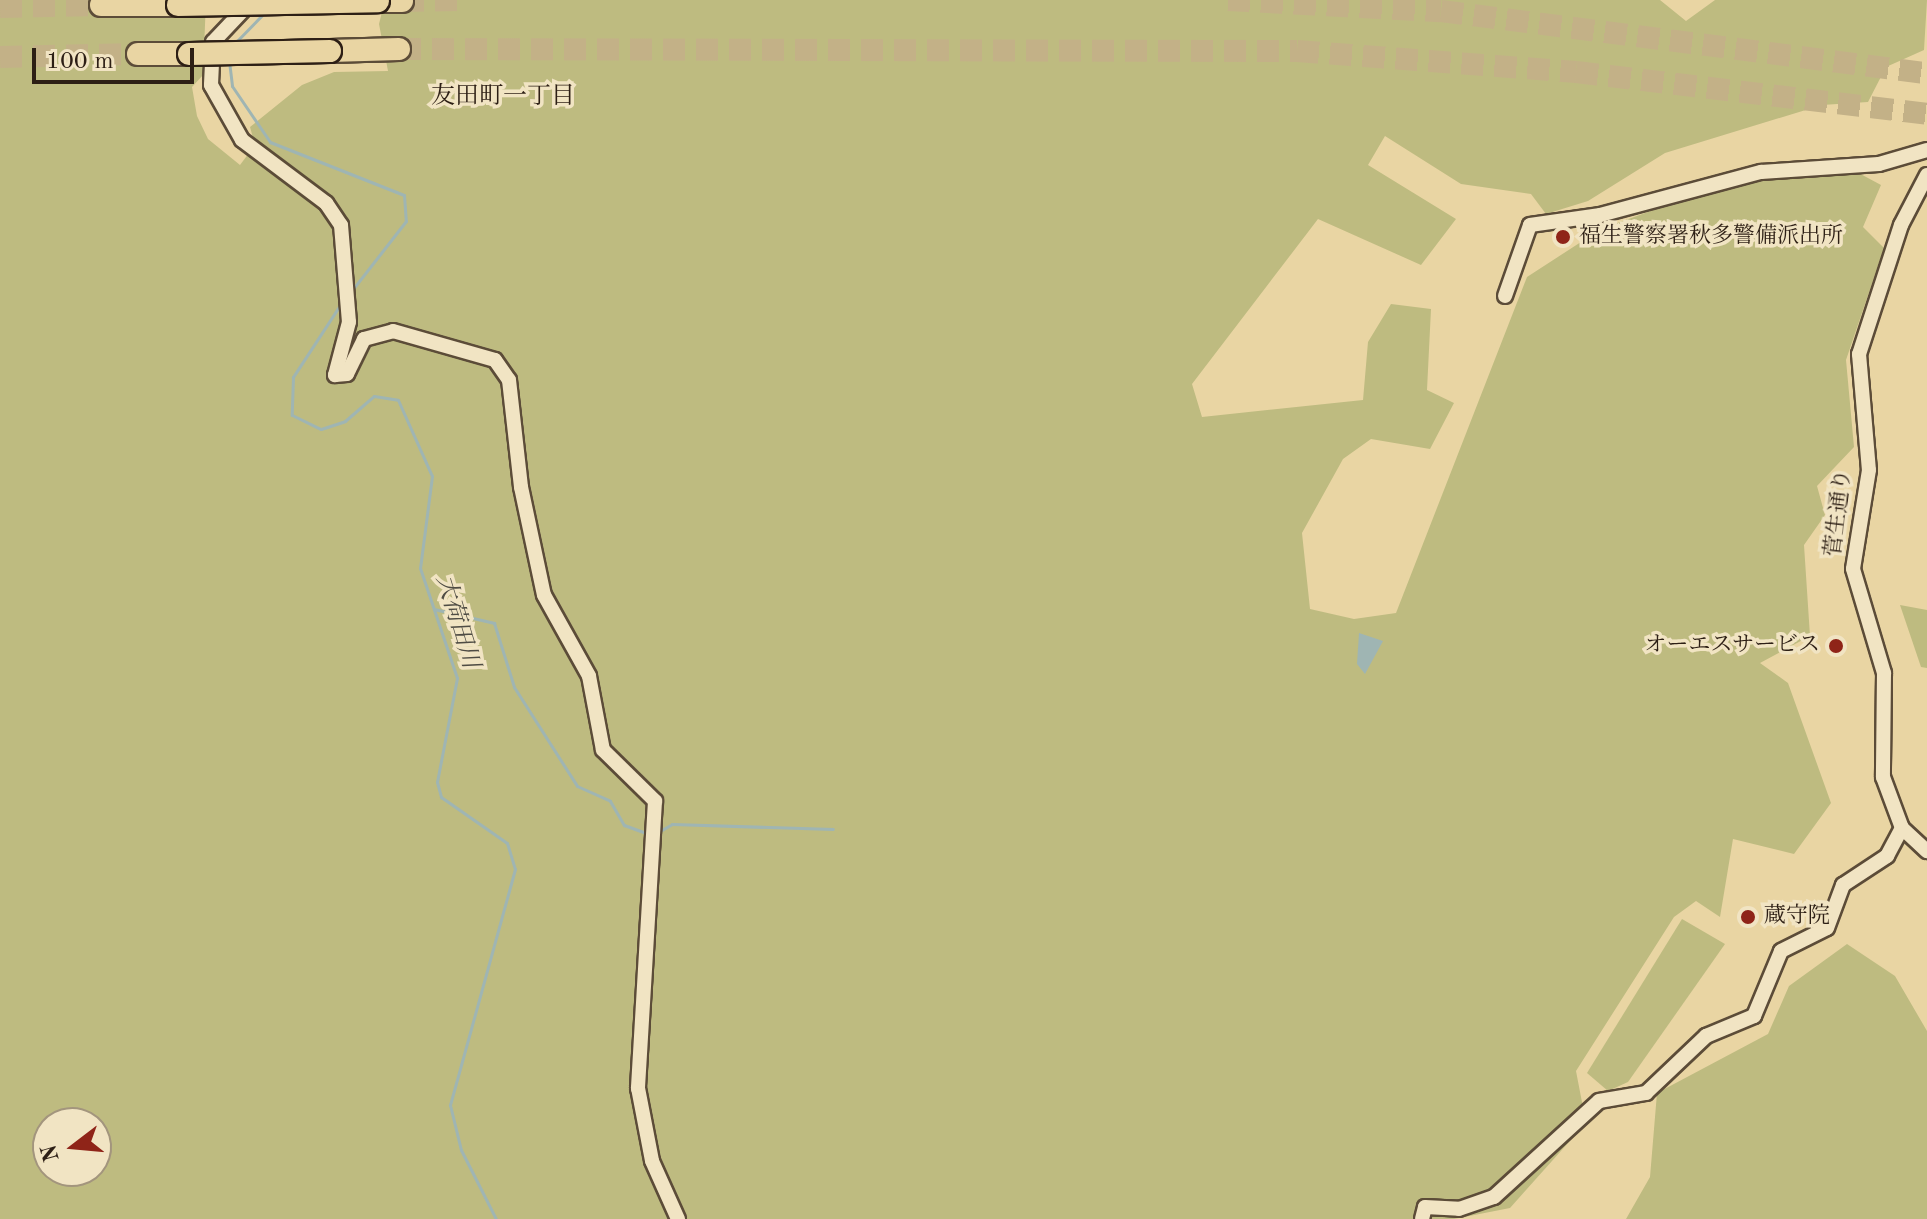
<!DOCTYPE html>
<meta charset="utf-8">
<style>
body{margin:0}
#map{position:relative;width:1927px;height:1219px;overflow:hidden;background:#e9d5a3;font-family:"Old Standard TT","Noto Serif JP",serif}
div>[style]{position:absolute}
.green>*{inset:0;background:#bebb80}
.water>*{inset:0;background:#9fb5b3}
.stream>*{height:3px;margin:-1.5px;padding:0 1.5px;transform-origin:1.5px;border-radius:1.5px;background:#9fb5b3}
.highway-tunnel>*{height:22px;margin-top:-11px;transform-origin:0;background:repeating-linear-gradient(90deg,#c3b187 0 22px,transparent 0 33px)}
.roads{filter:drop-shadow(2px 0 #5c4c38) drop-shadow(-2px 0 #5c4c38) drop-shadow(0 2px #5c4c38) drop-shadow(0 -2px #5c4c38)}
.minor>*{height:14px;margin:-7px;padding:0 7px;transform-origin:7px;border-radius:7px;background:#f1e4c3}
.highway>*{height:22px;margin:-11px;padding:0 11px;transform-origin:11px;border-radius:11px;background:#e9d5a3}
.bridges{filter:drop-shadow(2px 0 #2d1f15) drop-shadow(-2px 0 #2d1f15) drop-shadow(0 2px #2d1f15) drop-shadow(0 -2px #2d1f15)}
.highway-bridge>*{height:22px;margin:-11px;padding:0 11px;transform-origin:11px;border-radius:11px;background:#e9d5a3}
.dots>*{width:22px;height:22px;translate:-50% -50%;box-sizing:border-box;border:4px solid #f1e4c3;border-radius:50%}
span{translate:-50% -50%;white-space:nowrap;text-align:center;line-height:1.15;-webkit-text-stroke:7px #f1e4c3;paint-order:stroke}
.poi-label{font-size:22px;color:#2d1f15}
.left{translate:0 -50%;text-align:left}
.right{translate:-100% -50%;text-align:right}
.street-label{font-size:22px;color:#2d1f15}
.neighbourhood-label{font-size:24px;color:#2d1f15}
.water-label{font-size:24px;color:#4f4c44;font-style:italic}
.north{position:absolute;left:32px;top:1107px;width:80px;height:80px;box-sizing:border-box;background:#f1e4c3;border:2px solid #a3957d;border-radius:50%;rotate:254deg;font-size:22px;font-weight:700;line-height:32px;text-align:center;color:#2d1f15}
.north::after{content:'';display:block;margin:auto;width:28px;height:36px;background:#8f2418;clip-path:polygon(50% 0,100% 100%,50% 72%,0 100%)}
.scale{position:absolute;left:32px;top:48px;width:162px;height:36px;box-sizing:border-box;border:4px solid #2d1f15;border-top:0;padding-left:10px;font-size:24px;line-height:28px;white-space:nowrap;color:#2d1f15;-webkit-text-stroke:6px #f1e4c3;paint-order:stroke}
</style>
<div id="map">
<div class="green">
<div style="clip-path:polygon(evenodd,0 0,206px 0,203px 75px,192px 87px,197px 116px,208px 139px,240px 165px,255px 145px,250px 127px,302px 85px,334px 72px,388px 71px,379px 24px,385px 0,1660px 0,1686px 21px,1715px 0,1927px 0,1924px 50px,1886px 67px,1868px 102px,1822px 105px,1665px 153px,1588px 201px,1546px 214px,1531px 194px,1461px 184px,1385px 136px,1368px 165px,1456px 219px,1421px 265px,1318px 219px,1192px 384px,1202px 417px,1363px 400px,1368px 342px,1391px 304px,1431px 309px,1427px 390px,1454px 403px,1430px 449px,1371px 439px,1343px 459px,1302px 533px,1310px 609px,1354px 619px,1396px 613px,1527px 277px,1601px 229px,1681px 200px,1701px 180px,1840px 163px,1881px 185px,1863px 227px,1884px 248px,1846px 360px,1854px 447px,1817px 486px,1825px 515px,1804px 545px,1810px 636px,1760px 663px,1788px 683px,1831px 803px,1794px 854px,1733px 839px,1720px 917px,1696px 901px,1674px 917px,1576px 1071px,1586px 1123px,1510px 1208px,1454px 1219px,0 1219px,0 0,48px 1123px,96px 1123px,96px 1171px,48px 1171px,48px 1123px)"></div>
<div style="clip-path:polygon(1900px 605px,1927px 610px,1927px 668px,1921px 667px)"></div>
<div style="clip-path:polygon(1682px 919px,1725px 944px,1628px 1082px,1608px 1091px,1587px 1073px)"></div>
<div style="clip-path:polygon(1847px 944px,1895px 976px,1927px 1031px,1927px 1219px,1626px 1219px,1650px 1177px,1657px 1093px,1768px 1034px,1789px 986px)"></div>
</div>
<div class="water">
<div style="clip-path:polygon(1359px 633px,1383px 641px,1365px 674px,1357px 664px)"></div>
</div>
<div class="stream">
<div style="left:233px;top:45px;width:43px;rotate:-45.9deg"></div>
<div style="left:229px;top:61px;width:25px;rotate:83deg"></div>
<div style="left:232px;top:86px;width:68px;rotate:55.8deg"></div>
<div style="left:270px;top:142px;width:144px;rotate:21.6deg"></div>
<div style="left:404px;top:195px;width:26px;rotate:86deg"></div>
<div style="left:406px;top:221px;width:88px;rotate:128deg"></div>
<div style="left:342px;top:302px;width:90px;rotate:123.2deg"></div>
<div style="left:293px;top:377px;width:38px;rotate:92deg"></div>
<div style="left:292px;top:415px;width:32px;rotate:26deg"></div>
<div style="left:321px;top:429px;width:25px;rotate:-18deg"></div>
<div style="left:345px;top:421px;width:38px;rotate:-41deg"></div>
<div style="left:374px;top:396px;width:24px;rotate:9deg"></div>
<div style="left:398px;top:400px;width:83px;rotate:65.9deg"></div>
<div style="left:432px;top:476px;width:93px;rotate:97.4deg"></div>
<div style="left:420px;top:568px;width:116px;rotate:71.4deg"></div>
<div style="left:457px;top:678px;width:106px;rotate:100.9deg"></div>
<div style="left:437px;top:782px;width:16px;rotate:75deg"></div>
<div style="left:441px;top:797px;width:80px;rotate:34.9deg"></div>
<div style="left:507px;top:843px;width:27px;rotate:73deg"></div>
<div style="left:515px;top:869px;width:245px;rotate:105.4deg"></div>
<div style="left:450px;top:1105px;width:46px;rotate:76.3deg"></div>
<div style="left:461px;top:1150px;width:77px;rotate:63.1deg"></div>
<div style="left:434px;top:609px;width:62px;rotate:13.1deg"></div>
<div style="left:494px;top:623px;width:67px;rotate:72.6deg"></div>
<div style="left:514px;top:687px;width:117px;rotate:57.5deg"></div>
<div style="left:577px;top:786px;width:36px;rotate:24deg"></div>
<div style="left:610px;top:801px;width:28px;rotate:60deg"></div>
<div style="left:624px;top:825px;width:27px;rotate:20deg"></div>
<div style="left:660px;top:831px;width:14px;rotate:-30deg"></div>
<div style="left:672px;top:824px;width:161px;rotate:1.8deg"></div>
</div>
<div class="highway-tunnel">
<div style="left:1228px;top:0;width:213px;rotate:3deg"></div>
<div style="left:1441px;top:11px;width:490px;rotate:7.3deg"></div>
<div style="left:402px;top:1px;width:58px;rotate:-1deg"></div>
<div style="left:0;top:7px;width:101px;rotate:-1.1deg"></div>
<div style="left:399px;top:49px;width:898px;rotate:0.13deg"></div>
<div style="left:1297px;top:51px;width:280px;rotate:4.3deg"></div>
<div style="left:1576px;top:72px;width:354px;rotate:6.8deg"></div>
<div style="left:0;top:57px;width:138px;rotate:-1.2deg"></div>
</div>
<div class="roads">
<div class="minor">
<div style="left:249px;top:4px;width:52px;rotate:133.5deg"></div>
<div style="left:213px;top:42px;width:43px;rotate:92.7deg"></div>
<div style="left:211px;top:85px;width:63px;rotate:60.6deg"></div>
<div style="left:242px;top:140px;width:105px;rotate:36.9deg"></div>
<div style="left:326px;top:203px;width:27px;rotate:56deg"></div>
<div style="left:341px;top:225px;width:97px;rotate:85.3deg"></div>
<div style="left:349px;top:322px;width:55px;rotate:104.8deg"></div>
<div style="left:335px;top:375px;width:12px;rotate:-5deg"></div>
<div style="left:347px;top:374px;width:39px;rotate:-64deg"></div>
<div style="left:364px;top:339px;width:30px;rotate:-15deg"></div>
<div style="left:393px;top:331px;width:106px;rotate:15.9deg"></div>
<div style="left:495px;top:360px;width:24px;rotate:55deg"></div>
<div style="left:509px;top:380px;width:108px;rotate:83.6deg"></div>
<div style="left:521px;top:487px;width:110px;rotate:78deg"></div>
<div style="left:544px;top:595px;width:93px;rotate:60.9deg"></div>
<div style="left:589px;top:676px;width:75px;rotate:79.3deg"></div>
<div style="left:603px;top:750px;width:73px;rotate:44.4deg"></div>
<div style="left:655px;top:801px;width:288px;rotate:93.4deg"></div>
<div style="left:638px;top:1088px;width:74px;rotate:79.1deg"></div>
<div style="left:652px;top:1161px;width:64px;rotate:65.9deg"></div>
<div style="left:1927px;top:175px;width:56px;rotate:117.5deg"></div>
<div style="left:1901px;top:225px;width:136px;rotate:108deg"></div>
<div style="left:1859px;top:354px;width:116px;rotate:85.1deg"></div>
<div style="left:1869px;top:470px;width:100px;rotate:99.2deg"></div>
<div style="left:1853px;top:569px;width:109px;rotate:73.4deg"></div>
<div style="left:1884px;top:673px;width:104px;rotate:90.6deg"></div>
<div style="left:1883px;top:777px;width:54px;rotate:69.6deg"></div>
<div style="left:1902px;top:828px;width:34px;rotate:43deg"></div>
<div style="left:1505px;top:296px;width:75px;rotate:-70.6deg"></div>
<div style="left:1530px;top:225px;width:71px;rotate:-8.1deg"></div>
<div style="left:1600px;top:215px;width:167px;rotate:-15deg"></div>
<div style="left:1761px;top:172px;width:118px;rotate:-3.9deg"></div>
<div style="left:1879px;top:164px;width:50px;rotate:-16.3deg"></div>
<div style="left:1422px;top:1219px;width:12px;rotate:-76deg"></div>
<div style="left:1425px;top:1207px;width:34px;rotate:3deg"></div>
<div style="left:1459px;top:1209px;width:37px;rotate:-19deg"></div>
<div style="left:1494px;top:1197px;width:142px;rotate:-42.4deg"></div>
<div style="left:1599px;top:1101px;width:48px;rotate:-9.7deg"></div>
<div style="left:1646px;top:1093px;width:83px;rotate:-43.5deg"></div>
<div style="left:1706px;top:1036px;width:52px;rotate:-22.6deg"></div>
<div style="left:1754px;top:1016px;width:70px;rotate:-67.4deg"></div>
<div style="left:1781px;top:951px;width:51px;rotate:-26.6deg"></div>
<div style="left:1827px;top:928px;width:46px;rotate:-69.6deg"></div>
<div style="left:1843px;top:885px;width:53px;rotate:-33.4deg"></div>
<div style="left:1887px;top:856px;width:32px;rotate:-62deg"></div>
</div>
<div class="highway">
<div style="left:378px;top:1px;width:24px"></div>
<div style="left:101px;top:5px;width:77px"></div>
<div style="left:330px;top:51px;width:69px;rotate:-1.7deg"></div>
<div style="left:138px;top:54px;width:51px"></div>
</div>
</div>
<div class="bridges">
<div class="highway-bridge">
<div style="left:178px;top:5px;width:200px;rotate:-1.1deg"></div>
<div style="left:189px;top:54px;width:141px;rotate:-1.2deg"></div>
</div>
</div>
<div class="dots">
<div style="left:1563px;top:237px;background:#8f2418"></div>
<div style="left:1836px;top:646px;background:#8f2418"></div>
<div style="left:1748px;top:917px;background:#8f2418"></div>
</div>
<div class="poi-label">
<span class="left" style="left:1579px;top:237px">福生警察署秋多警備派出所</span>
<span class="right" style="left:1820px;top:646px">オーエスサービス</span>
<span class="left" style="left:1764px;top:917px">蔵守院</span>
</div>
<div class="street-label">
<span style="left:1839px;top:513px;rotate:-83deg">菅生通り</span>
</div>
<div class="neighbourhood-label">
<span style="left:503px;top:98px">友田町一丁目</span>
</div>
<div class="water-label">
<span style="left:456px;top:622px;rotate:73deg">大荷田川</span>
</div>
<div class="north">N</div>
<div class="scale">100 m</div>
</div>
